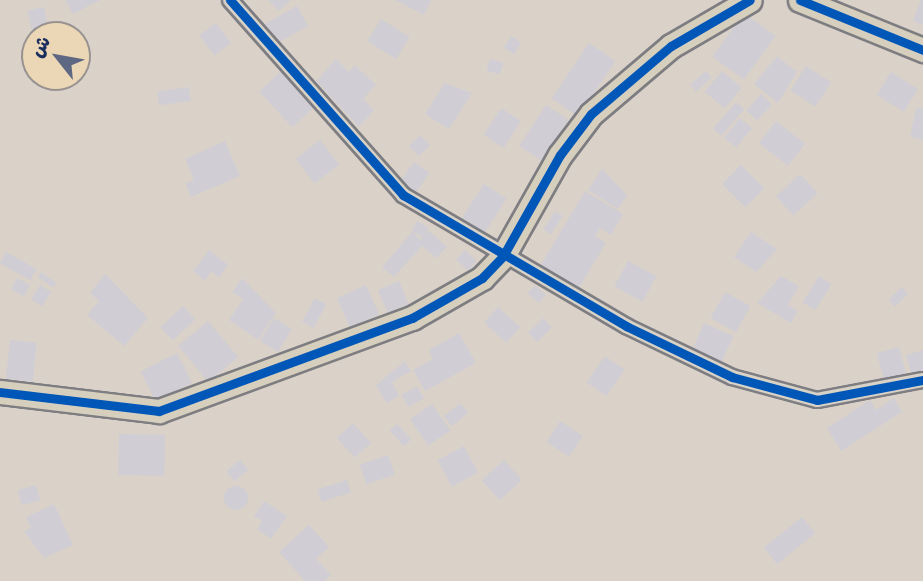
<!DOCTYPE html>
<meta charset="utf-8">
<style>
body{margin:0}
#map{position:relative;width:923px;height:581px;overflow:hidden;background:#dad2c9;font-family:Delius,"Playpen Sans Arabic",sans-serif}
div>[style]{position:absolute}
.building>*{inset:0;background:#d0ced4;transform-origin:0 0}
.round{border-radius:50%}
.roads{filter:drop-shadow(2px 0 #7d7d82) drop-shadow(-2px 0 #7d7d82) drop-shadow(0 2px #7d7d82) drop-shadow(0 -2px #7d7d82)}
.street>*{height:14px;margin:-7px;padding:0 7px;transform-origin:7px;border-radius:7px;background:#d9d2c7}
.primary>*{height:23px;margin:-11.5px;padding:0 11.5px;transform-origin:11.5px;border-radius:11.5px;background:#d7cfbd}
.cycleway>*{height:9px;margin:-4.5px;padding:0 4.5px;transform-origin:4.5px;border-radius:4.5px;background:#0057b8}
span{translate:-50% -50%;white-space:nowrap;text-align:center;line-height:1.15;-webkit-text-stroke:5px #ebd6b5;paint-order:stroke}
.north{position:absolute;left:21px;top:21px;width:70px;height:70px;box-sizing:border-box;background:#ebd6b5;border:2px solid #989392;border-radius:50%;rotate:301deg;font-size:19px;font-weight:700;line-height:28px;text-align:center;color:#1b2f5e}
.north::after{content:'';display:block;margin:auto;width:24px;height:32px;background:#5e6883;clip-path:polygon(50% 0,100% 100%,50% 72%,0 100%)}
</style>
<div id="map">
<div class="building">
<div style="clip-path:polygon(65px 0,100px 0,73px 14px)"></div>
<div style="clip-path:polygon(268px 0,291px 0,279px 11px)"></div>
<div style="clip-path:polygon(395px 0,431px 0,424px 15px)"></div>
<div style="clip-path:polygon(921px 0,923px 0,923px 25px,913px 21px)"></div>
<div style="left:297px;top:6px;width:23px;height:37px;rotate:61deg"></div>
<div style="left:44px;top:7px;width:25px;height:17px;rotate:78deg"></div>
<div style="left:744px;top:13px;width:39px;height:54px;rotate:36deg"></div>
<div style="left:381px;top:19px;width:34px;height:26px;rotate:32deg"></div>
<div style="left:216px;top:23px;width:25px;height:21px;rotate:53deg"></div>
<div style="left:511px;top:36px;width:12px;height:14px;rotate:31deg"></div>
<div style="left:589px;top:43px;width:32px;height:67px;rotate:34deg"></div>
<div style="clip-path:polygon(777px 56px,797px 72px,778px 103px,754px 84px)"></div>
<div style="clip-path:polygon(336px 59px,349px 72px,355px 65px,376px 85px,363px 99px,374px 110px,359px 127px,316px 81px)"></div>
<div style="left:490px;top:59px;width:14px;height:12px;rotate:17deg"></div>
<div style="left:806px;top:66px;width:30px;height:29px;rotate:33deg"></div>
<div style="left:281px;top:71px;width:49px;height:30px;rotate:47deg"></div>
<div style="left:706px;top:71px;width:9px;height:21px;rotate:49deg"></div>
<div style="left:722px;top:71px;width:26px;height:27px;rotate:40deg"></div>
<div style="left:891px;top:72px;width:32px;height:27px;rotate:32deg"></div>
<div style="clip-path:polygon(445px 83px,472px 93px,449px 129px,425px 114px)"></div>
<div style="left:189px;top:87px;width:14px;height:32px;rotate:82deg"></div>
<div style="left:761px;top:94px;width:15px;height:22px;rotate:42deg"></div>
<div style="left:736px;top:102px;width:11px;height:35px;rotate:41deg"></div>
<div style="left:546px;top:105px;width:27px;height:49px;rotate:33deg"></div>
<div style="left:501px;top:108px;width:24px;height:32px;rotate:33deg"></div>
<div style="clip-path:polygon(916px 108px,923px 109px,923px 140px,910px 137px)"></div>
<div style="left:740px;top:118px;width:16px;height:25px;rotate:40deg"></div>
<div style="left:776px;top:121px;width:37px;height:28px;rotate:38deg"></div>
<div style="left:420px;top:135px;width:14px;height:16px;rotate:45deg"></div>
<div style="left:320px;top:140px;width:31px;height:31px;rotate:52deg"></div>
<div style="clip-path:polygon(225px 141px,240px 176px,191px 197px,185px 183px,194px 180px,185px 159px)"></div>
<div style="left:414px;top:162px;width:19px;height:27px;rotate:35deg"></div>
<div style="left:741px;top:165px;width:33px;height:27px;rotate:45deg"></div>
<div style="clip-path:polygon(602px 169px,627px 195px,618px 209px,588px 190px)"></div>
<div style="left:800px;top:174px;width:26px;height:33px;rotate:47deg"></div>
<div style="left:484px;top:184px;width:27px;height:45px;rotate:33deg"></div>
<div style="clip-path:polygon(585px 191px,623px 214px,611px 235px,600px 228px,595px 236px,606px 243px,577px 291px,539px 268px)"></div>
<div style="left:555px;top:211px;width:9px;height:22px;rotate:32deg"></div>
<div style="left:417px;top:221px;width:13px;height:11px;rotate:29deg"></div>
<div style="clip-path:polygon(428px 230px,447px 247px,437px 258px,422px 246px,394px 277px,382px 267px,413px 231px,420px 240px)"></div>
<div style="clip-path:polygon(751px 232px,777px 249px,756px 272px,734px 257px)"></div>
<div style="clip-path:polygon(209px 250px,228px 265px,219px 277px,211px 271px,205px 281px,193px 271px)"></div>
<div style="left:465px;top:250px;width:16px;height:13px;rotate:43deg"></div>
<div style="left:6px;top:252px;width:35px;height:13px;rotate:29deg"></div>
<div style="left:628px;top:261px;width:32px;height:29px;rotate:28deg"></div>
<div style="left:41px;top:272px;width:19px;height:6px;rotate:35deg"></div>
<div style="clip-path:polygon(105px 274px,148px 318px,124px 346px,87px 315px,99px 301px,90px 293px)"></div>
<div style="clip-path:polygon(781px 276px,799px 286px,788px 305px,798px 311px,791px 323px,757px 303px)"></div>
<div style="left:819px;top:276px;width:15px;height:31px;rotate:32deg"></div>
<div style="left:17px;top:278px;width:15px;height:13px;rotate:28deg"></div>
<div style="clip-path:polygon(242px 278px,276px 313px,258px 340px,229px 320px,243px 299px,232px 292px)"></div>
<div style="left:399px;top:281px;width:25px;height:23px;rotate:67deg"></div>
<div style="left:40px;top:285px;width:13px;height:17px;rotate:32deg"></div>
<div style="left:366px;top:285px;width:32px;height:32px;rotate:66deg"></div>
<div style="left:535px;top:285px;width:15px;height:11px;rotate:42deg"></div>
<div style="clip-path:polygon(902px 287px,908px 294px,895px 307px,889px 299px)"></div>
<div style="left:725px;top:292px;width:29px;height:30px;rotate:29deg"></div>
<div style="left:315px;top:298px;width:13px;height:27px;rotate:29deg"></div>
<div style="left:183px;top:306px;width:18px;height:31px;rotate:47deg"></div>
<div style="left:498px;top:307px;width:30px;height:21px;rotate:42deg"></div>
<div style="left:274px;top:318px;width:21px;height:27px;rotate:31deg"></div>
<div style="left:543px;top:318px;width:13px;height:21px;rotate:45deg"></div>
<div style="left:208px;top:321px;width:47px;height:39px;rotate:50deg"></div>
<div style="left:704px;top:323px;width:32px;height:32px;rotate:24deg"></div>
<div style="clip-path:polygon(459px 333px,476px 363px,425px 391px,413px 370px,433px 359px,429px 350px)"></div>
<div style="left:10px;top:340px;width:27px;height:39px;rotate:6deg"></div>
<div style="left:899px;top:347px;width:28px;height:23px;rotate:75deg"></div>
<div style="clip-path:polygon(923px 350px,923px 376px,913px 379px,906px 355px)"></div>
<div style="left:177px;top:353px;width:33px;height:41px;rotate:63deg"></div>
<div style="left:605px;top:356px;width:24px;height:32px;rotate:35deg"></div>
<div style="clip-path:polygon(405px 361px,411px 371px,392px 382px,399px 396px,386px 403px,376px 385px)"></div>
<div style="left:417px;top:386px;width:14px;height:18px;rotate:60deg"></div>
<div style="clip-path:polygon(894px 398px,902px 412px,841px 451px,827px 428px,870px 400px,876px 410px)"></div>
<div style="left:460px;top:403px;width:13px;height:21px;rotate:51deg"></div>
<div style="left:432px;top:404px;width:32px;height:27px;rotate:55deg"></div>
<div style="left:560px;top:421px;width:27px;height:25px;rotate:33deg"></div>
<div style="left:353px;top:423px;width:27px;height:22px;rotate:48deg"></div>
<div style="left:397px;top:424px;width:21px;height:10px;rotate:47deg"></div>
<div style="left:119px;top:434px;width:46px;height:41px;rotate:1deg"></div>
<div style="left:464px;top:446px;width:30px;height:30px;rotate:62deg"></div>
<div style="left:388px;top:455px;width:21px;height:30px;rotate:71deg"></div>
<div style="left:240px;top:460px;width:13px;height:18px;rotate:51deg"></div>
<div style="left:504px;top:460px;width:27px;height:30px;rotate:48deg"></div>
<div style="left:347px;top:480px;width:13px;height:31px;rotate:72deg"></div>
<div style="left:36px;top:485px;width:16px;height:19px;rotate:75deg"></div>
<div class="round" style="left:224px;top:486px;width:24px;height:24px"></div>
<div style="clip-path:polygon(264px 501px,287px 516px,271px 539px,257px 529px,262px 521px,254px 516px)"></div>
<div style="clip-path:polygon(54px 504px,73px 545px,44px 558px,24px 531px,31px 528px,26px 517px)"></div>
<div style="left:802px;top:517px;width:21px;height:49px;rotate:51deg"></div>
<div style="clip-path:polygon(309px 525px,329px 547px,316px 559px,331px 575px,324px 581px,305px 581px,279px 552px)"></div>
</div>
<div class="roads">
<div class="street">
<div style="left:230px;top:0;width:261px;rotate:48.4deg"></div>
<div style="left:403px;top:195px;width:259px;rotate:30.4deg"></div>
<div style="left:626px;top:326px;width:118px;rotate:25.7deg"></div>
<div style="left:732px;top:377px;width:88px;rotate:15.1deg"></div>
<div style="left:817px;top:400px;width:108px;rotate:-10.7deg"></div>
</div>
<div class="primary">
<div style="left:800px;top:0;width:133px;rotate:22.1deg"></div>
<div style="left:0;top:392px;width:160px;rotate:6.8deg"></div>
<div style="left:159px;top:411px;width:270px;rotate:-20.2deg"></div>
<div style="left:412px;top:318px;width:81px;rotate:-29.7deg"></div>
<div style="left:482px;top:278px;width:30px;rotate:-46deg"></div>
<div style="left:503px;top:256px;width:116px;rotate:-60.6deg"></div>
<div style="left:560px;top:155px;width:51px;rotate:-52.9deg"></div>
<div style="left:591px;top:114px;width:105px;rotate:-40.4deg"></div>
<div style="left:671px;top:46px;width:91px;rotate:-30.2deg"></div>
</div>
</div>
<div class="cycleway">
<div style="left:230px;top:0;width:261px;rotate:48.4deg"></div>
<div style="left:403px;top:195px;width:259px;rotate:30.4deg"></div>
<div style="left:626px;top:326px;width:118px;rotate:25.7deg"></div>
<div style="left:732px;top:377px;width:88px;rotate:15.1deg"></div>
<div style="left:817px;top:400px;width:108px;rotate:-10.7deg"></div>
<div style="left:800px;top:0;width:133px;rotate:22.1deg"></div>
<div style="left:0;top:392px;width:160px;rotate:6.8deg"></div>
<div style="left:159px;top:411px;width:270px;rotate:-20.2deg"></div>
<div style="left:412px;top:318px;width:81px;rotate:-29.7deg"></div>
<div style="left:482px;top:278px;width:30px;rotate:-46deg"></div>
<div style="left:503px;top:256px;width:116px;rotate:-60.6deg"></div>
<div style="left:560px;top:155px;width:51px;rotate:-52.9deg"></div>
<div style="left:591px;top:114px;width:105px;rotate:-40.4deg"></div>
<div style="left:671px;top:46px;width:91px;rotate:-30.2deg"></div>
</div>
<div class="north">ش</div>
</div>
